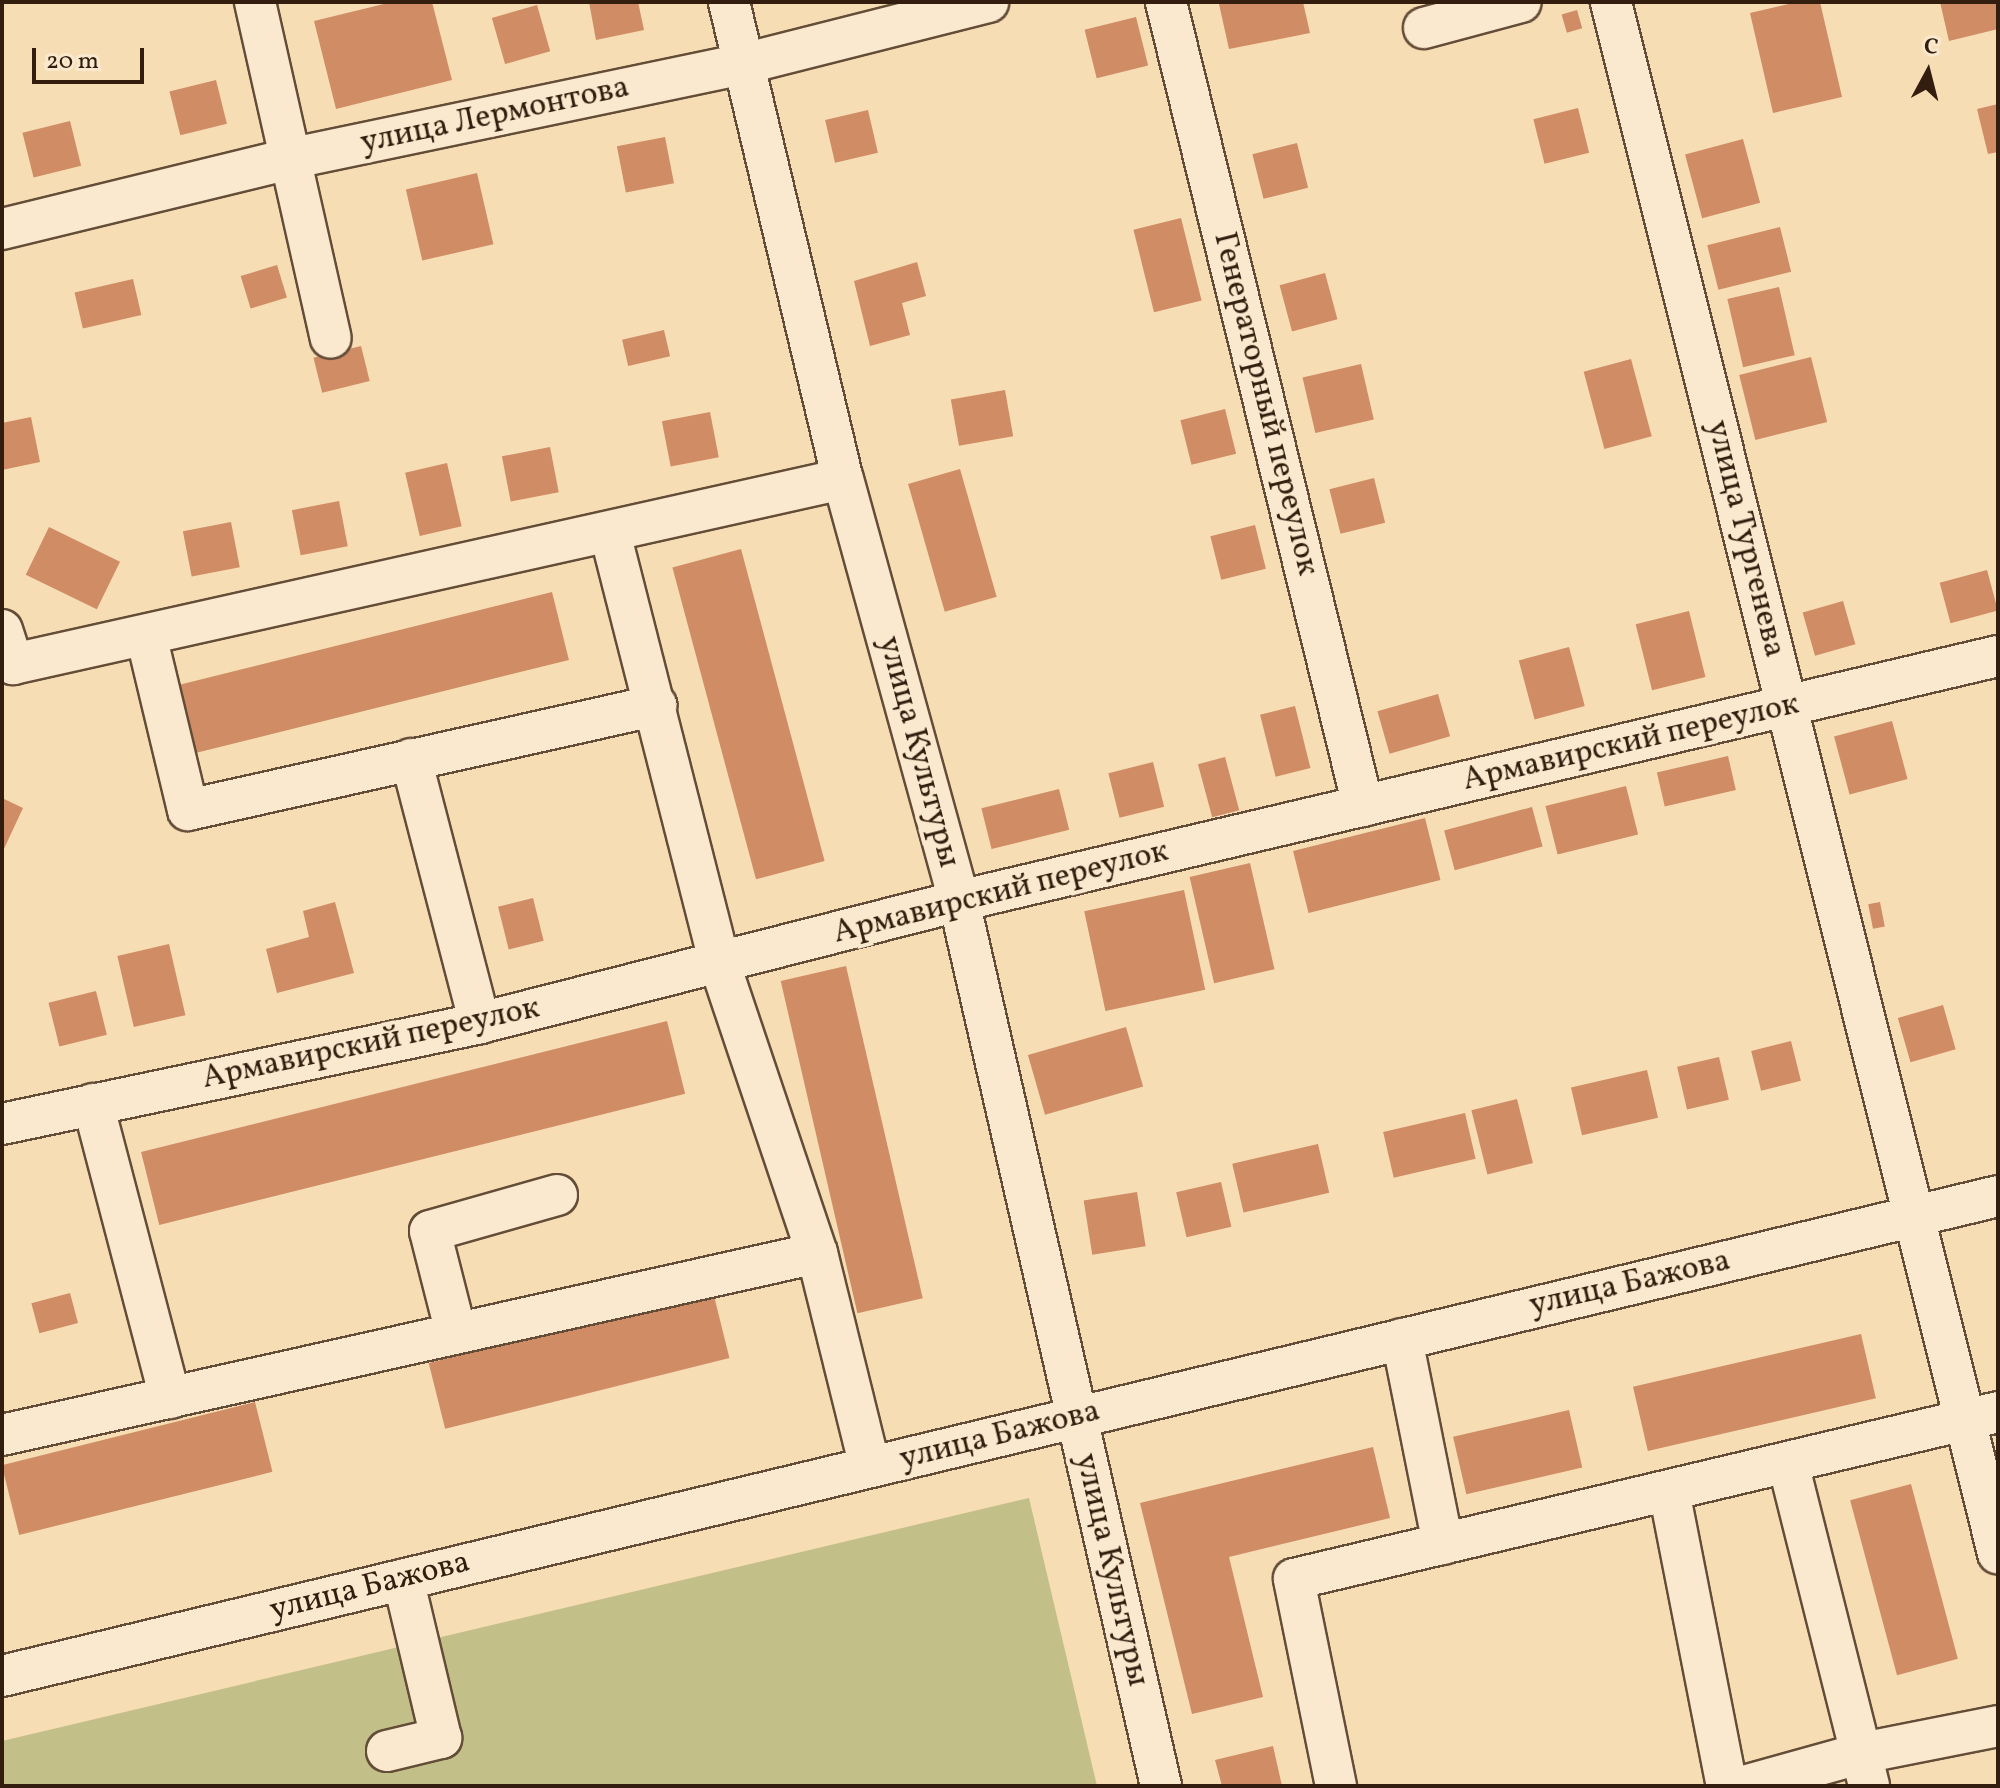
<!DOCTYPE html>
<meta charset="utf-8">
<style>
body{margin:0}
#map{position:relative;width:2000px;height:1788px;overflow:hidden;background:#f7ddb4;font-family:Vollkorn,serif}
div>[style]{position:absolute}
.green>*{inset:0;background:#c3bf89}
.building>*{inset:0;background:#cf8c65;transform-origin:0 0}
.roads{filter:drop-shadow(2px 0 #644d38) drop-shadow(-2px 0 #644d38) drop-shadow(0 2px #644d38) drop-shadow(0 -2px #644d38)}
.minor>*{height:40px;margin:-20px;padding:0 20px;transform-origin:20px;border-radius:20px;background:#fae9ce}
span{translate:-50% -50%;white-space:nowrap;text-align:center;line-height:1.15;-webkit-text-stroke:8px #fae9ce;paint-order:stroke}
.street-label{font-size:32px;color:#331d0e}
.frame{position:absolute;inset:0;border:4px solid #331d0e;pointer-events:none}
.north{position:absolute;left:1888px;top:32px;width:80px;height:80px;-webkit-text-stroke:6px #fae9ce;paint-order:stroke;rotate:7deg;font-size:22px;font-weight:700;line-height:32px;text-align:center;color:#331d0e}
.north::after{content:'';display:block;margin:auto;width:28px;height:36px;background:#331d0e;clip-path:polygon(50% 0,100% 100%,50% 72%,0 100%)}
.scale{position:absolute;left:32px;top:48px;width:112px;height:36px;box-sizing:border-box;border:4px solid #331d0e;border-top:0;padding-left:10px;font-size:24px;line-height:28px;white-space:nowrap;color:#331d0e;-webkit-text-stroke:6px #fae9ce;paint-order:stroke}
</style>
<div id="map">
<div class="green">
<div style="clip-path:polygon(1029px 1498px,1097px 1786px,2px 1786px,2px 1741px)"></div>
</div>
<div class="building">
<div style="clip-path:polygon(392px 2px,432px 2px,452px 80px,336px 109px,314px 21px)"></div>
<div style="clip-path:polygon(589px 2px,638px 2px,644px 30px,596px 40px)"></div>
<div style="clip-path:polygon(1303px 2px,1310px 33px,1229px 49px,1219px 4px)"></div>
<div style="clip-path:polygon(1797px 2px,1820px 2px,1842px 97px,1773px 113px,1750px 13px)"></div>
<div style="clip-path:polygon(1940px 2px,1998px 2px,1998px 29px,1949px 41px)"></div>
<div style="left:537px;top:5px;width:48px;height:47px;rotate:74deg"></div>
<div style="left:1577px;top:10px;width:19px;height:16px;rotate:74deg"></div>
<div style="left:1136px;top:17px;width:50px;height:53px;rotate:76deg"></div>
<div style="left:216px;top:80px;width:45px;height:48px;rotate:76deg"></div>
<div style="clip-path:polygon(1998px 104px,1998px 152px,1988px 154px,1977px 109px)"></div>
<div style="left:1578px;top:108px;width:46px;height:46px;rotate:76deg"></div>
<div style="left:868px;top:110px;width:44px;height:44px;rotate:77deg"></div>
<div style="left:70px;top:121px;width:46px;height:49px;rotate:76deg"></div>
<div style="left:665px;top:137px;width:47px;height:49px;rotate:79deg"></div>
<div style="left:1743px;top:139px;width:66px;height:60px;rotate:75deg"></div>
<div style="left:1297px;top:143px;width:46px;height:46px;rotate:76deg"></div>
<div style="left:477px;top:173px;width:73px;height:73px;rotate:77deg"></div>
<div style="left:1181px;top:218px;width:85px;height:49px;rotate:76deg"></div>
<div style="left:1780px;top:227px;width:46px;height:75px;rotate:76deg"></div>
<div style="clip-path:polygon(917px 262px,926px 296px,902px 303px,910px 335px,870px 346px,854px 281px)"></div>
<div style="left:277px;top:265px;width:34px;height:38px;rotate:73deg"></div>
<div style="left:1325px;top:273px;width:48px;height:47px;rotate:75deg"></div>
<div style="left:133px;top:279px;width:37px;height:60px;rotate:77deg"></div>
<div style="left:1779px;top:287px;width:70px;height:53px;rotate:77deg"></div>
<div style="left:664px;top:330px;width:27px;height:43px;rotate:77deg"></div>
<div style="left:361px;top:346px;width:36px;height:49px;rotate:76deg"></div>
<div style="left:1811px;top:357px;width:67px;height:74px;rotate:76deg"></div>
<div style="left:1631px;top:359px;width:80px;height:49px;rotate:75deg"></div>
<div style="left:1361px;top:364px;width:57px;height:60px;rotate:77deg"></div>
<div style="left:1005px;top:390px;width:47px;height:55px;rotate:80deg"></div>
<div style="left:1225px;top:409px;width:46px;height:46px;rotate:76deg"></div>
<div style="left:710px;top:412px;width:46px;height:49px;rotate:79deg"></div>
<div style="clip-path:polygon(31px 417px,40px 462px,2px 470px,2px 423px)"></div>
<div style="left:550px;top:447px;width:46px;height:49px;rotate:79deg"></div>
<div style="left:447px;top:463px;width:65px;height:43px;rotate:77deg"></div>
<div style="left:960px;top:469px;width:133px;height:54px;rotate:74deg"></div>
<div style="left:1374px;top:478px;width:46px;height:46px;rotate:76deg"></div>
<div style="left:339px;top:501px;width:46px;height:48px;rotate:79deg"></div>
<div style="left:231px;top:522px;width:46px;height:49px;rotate:79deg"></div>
<div style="left:1255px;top:525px;width:45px;height:46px;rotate:76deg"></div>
<div style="left:49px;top:527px;width:79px;height:53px;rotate:26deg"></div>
<div style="left:741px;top:549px;width:323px;height:71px;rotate:75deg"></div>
<div style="left:1987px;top:570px;width:42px;height:49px;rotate:75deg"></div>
<div style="left:552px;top:592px;width:70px;height:388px;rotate:76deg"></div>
<div style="left:1843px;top:601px;width:45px;height:42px;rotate:74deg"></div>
<div style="left:1689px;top:611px;width:68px;height:55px;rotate:76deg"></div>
<div style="left:1569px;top:647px;width:61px;height:52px;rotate:75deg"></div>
<div style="left:1438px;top:694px;width:44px;height:63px;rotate:74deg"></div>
<div style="left:1295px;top:706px;width:64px;height:36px;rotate:76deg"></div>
<div style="left:1892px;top:721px;width:60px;height:60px;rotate:75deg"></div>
<div style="left:1728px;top:756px;width:35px;height:73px;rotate:77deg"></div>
<div style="left:1225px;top:757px;width:55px;height:28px;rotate:75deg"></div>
<div style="left:1153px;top:762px;width:46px;height:46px;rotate:76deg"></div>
<div style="left:1626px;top:786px;width:50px;height:83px;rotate:76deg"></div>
<div style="left:1059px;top:789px;width:42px;height:80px;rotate:76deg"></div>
<div style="clip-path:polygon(2px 798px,23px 808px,2px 853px)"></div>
<div style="left:1532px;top:807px;width:41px;height:91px;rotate:75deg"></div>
<div style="left:1425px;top:818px;width:64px;height:136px;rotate:76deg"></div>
<div style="left:1250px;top:863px;width:109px;height:62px;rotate:77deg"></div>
<div style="left:1184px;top:890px;width:102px;height:102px;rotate:78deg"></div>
<div style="left:533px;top:898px;width:44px;height:36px;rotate:76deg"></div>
<div style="clip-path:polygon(335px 902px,354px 973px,277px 993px,266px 949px,309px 937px,303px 911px)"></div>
<div style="left:1880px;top:902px;width:25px;height:12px;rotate:79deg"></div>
<div style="left:169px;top:944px;width:73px;height:53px;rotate:77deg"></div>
<div style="left:846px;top:966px;width:341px;height:67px;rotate:77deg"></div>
<div style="left:96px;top:991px;width:45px;height:49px;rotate:76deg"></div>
<div style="left:1943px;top:1005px;width:46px;height:47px;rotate:74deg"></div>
<div style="left:667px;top:1021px;width:75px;height:542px;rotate:76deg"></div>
<div style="left:1126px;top:1027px;width:62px;height:102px;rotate:74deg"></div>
<div style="left:1791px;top:1041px;width:41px;height:41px;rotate:76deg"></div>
<div style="left:1719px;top:1057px;width:44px;height:43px;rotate:77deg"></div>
<div style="left:1647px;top:1070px;width:49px;height:78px;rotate:77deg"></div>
<div style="left:1517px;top:1099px;width:66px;height:47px;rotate:76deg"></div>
<div style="left:1465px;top:1113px;width:47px;height:84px;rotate:77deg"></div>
<div style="left:1318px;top:1144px;width:50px;height:88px;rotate:77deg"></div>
<div style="left:1221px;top:1182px;width:46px;height:46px;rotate:77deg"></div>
<div style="left:1137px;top:1192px;width:55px;height:54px;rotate:81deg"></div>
<div style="left:713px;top:1292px;width:68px;height:293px;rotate:76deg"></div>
<div style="left:70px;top:1293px;width:31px;height:40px;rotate:75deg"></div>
<div style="left:1861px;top:1334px;width:66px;height:234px;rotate:77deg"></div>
<div style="left:255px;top:1402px;width:72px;height:261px;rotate:76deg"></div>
<div style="left:1569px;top:1410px;width:59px;height:119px;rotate:77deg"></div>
<div style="clip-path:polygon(1373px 1447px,1390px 1518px,1229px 1557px,1263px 1697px,1192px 1714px,1140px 1503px)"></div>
<div style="left:1911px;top:1484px;width:181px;height:63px;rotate:75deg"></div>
<div style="clip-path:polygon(1273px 1746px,1282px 1786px,1222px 1786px,1215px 1760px)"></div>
</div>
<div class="roads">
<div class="minor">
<div style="left:255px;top:2px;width:344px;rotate:77.3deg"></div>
<div style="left:729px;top:2px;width:490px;rotate:76.6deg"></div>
<div style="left:843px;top:479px;width:438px;rotate:74.6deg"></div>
<div style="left:959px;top:901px;width:908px;rotate:77.14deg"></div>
<div style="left:1166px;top:2px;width:828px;rotate:76.23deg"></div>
<div style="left:1611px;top:2px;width:1599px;rotate:75.99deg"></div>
<div style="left:1424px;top:28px;width:100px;rotate:-15deg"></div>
<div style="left:2px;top:229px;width:300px;rotate:-13.7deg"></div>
<div style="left:293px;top:158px;width:460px;rotate:-11.8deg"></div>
<div style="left:743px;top:64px;width:253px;rotate:-14.2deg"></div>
<div style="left:610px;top:533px;width:443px;rotate:75.7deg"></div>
<div style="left:719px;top:962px;width:307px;rotate:71.4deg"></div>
<div style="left:817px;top:1253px;width:220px;rotate:76.1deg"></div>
<div style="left:2px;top:630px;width:36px;rotate:72deg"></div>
<div style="left:13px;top:664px;width:850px;rotate:-12.57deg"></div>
<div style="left:146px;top:635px;width:180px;rotate:76.5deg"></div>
<div style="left:188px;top:810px;width:480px;rotate:-12.6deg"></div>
<div style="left:411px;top:759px;width:273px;rotate:75.4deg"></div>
<div style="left:93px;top:1104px;width:304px;rotate:75.3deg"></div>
<div style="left:2px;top:1124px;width:489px;rotate:-11.9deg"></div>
<div style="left:480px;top:1023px;width:494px;rotate:-14.3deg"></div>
<div style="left:959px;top:901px;width:1067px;rotate:-13.27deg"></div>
<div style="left:456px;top:1333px;width:105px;rotate:-104.3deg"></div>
<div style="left:430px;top:1231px;width:132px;rotate:-15.8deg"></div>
<div style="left:1402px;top:1339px;width:209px;rotate:78.7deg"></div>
<div style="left:2px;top:1435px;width:835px;rotate:-12.59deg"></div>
<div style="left:1788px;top:1463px;width:333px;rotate:75.9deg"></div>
<div style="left:1669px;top:1491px;width:301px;rotate:78.9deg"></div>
<div style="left:2px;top:1676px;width:2053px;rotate:-13.52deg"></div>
<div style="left:387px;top:1751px;width:56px;rotate:-13.5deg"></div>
<div style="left:441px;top:1738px;width:163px;rotate:-103.4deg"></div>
<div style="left:1336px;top:1786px;width:211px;rotate:-101.5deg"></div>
<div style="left:1294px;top:1579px;width:724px;rotate:-13.34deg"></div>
<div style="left:1744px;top:1786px;width:123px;rotate:-15.6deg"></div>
<div style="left:1862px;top:1753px;width:139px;rotate:-11.2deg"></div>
</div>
</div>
<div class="street-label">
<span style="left:495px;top:116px;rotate:-12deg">улица Лермонтова</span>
<span style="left:1265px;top:404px;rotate:76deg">Генераторный переулок</span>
<span style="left:1745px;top:539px;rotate:76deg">улица Тургенева</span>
<span style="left:1631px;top:743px;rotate:-13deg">Армавирский переулок</span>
<span style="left:918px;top:752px;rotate:75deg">улица Культуры</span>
<span style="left:1001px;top:893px;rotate:-14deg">Армавирский переулок</span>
<span style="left:371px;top:1044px;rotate:-12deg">Армавирский переулок</span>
<span style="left:1630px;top:1284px;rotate:-13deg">улица Бажова</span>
<span style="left:1000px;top:1436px;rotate:-14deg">улица Бажова</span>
<span style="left:1111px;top:1570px;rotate:77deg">улица Культуры</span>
<span style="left:370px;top:1587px;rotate:-14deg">улица Бажова</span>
</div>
<div class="frame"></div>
<div class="north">С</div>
<div class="scale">20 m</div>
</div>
